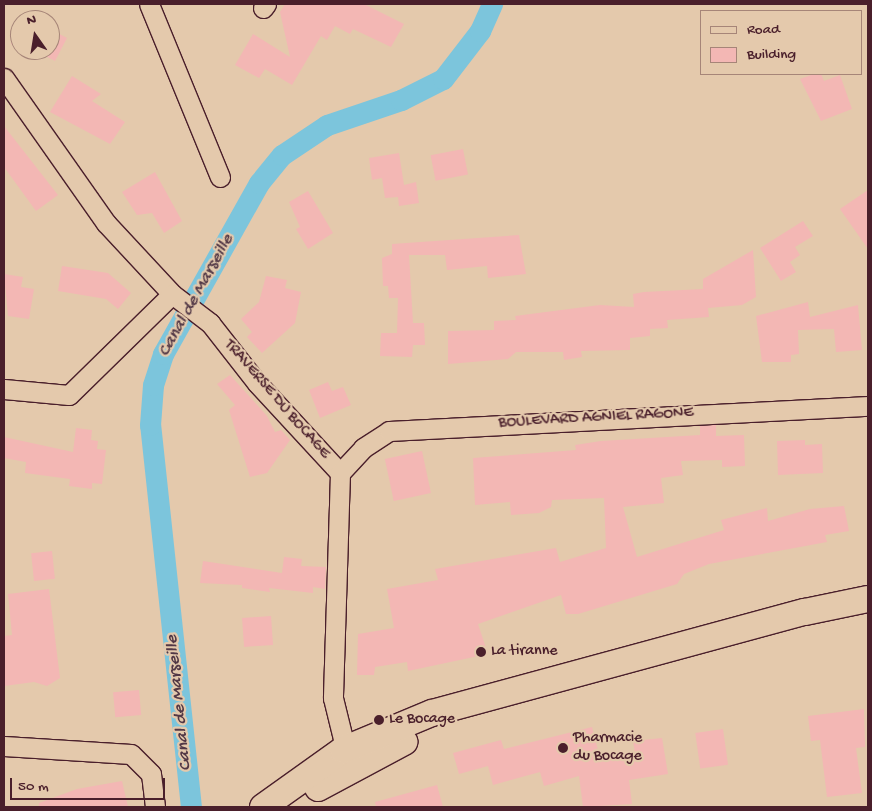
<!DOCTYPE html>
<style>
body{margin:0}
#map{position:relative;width:872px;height:811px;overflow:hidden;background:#e4c9ac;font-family:"Gochi Hand",sans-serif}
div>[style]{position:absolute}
.canal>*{height:21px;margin:-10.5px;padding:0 10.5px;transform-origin:10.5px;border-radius:10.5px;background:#7cc5dc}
.building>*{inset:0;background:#f3b7b4;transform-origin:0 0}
.roads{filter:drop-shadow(1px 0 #4a1f2b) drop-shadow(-1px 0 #4a1f2b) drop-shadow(0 1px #4a1f2b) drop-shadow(0 -1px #4a1f2b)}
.minor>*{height:19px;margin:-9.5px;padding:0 9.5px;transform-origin:9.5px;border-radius:9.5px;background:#e4c9ac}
.secondary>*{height:26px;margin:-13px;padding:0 13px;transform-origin:13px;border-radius:13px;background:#e4c9ac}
.dots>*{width:14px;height:14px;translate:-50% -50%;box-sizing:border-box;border:2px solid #e4c9ac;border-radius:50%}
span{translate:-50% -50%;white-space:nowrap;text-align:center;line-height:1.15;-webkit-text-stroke:4.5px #e4c9ac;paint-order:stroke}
.street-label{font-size:16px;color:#4a1f2b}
.poi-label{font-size:16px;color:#4a1f2b}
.left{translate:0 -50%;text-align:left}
.water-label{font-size:18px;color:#523846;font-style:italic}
.frame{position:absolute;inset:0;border:5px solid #4a1f2b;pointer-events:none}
.legend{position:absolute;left:700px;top:10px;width:162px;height:65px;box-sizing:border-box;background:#e4c9ac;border:1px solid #a68578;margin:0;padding:6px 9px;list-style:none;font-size:15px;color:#4a1f2b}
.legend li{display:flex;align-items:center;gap:10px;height:25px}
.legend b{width:25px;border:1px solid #a68578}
.north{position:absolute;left:10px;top:10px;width:50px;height:50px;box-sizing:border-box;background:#e4c9ac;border:1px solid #a68578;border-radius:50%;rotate:347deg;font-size:14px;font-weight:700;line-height:20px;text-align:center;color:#4a1f2b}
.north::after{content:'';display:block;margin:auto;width:18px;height:22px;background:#4a1f2b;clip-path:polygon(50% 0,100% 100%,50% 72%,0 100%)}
.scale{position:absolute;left:10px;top:778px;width:155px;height:22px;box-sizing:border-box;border:2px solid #4a1f2b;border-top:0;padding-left:6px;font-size:15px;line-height:18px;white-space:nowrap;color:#4a1f2b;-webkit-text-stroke:4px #e4c9ac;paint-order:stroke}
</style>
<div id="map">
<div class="canal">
<div style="left:191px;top:807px;width:384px;rotate:-96.1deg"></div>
<div style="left:150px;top:425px;width:40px;rotate:-85.7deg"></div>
<div style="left:153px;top:385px;width:33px;rotate:-72deg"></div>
<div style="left:163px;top:354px;width:196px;rotate:-60.7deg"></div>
<div style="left:259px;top:183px;width:36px;rotate:-51deg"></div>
<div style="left:282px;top:155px;width:54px;rotate:-33.7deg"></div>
<div style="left:327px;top:125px;width:78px;rotate:-18.7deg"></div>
<div style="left:401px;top:100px;width:47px;rotate:-26.6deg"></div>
<div style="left:443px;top:79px;width:61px;rotate:-52.4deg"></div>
<div style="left:480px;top:31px;width:30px;rotate:-66deg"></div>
</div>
<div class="building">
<div style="clip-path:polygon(285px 4px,364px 4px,404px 24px,391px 47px,353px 29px,350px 34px,335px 26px,327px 40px,321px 36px,292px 85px,265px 69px,259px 78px,235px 65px,253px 34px,290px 57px,280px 12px)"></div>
<div style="clip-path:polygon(20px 26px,20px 49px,11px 44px)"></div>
<div style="clip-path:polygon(50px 29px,67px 38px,55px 61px,34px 50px,50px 50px)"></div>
<div style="clip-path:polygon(814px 74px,821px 74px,824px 81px,840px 75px,852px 109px,821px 121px,800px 79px)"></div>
<div style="clip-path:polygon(72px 76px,101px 94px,92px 101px,125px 122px,110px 144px,50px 112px)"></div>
<div style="clip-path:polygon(4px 126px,58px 195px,36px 211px,4px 167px)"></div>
<div style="left:463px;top:149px;width:26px;height:33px;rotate:79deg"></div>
<div style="clip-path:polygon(399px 153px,404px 185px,416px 182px,419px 203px,399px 206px,398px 197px,385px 198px,382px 178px,372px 180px,369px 158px)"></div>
<div style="clip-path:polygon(155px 172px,182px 221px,164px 233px,152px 213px,137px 215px,122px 192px)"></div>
<div style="clip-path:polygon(868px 190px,868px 249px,840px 209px)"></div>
<div style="clip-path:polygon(308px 191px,333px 233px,308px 249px,296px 229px,300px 227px,289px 202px)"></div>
<div style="clip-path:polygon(803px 221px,813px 236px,795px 247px,800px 255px,790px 262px,796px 272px,781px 281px,760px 248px)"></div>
<div style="clip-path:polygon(519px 235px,526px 274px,488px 278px,487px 266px,447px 270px,445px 255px,409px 255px,413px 323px,424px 323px,425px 345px,413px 345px,412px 357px,380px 356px,381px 333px,397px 333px,398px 298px,389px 298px,388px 286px,383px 286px,382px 258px,392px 254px,392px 244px)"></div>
<div style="clip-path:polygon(753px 250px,756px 297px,742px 305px,708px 308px,709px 317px,667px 320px,668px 328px,650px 329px,650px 336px,630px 338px,630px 350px,581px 351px,582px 357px,564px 360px,563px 352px,516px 352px,508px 359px,448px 364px,448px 331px,494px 330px,494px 321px,516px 320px,515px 316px,600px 305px,634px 307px,633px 294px,644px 292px,703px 289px,703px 279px)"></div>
<div style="clip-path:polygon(62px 266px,108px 273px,131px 293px,118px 309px,106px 299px,58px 291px)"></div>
<div style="clip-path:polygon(4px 274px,23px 277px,21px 287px,34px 289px,29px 319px,8px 316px)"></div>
<div style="clip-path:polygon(266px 276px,287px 280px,285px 288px,301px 292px,295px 323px,262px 353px,247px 337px,252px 332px,241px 319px,259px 302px)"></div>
<div style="clip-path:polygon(808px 302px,810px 317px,858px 305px,862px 350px,836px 352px,834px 329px,798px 330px,799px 354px,791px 355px,791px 362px,762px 362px,756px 316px)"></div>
<div style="clip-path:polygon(230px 375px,267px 416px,275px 432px,281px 430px,290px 440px,267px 473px,250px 477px,229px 410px,235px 405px,217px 384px)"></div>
<div style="clip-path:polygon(328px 382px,332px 391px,343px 387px,351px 405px,320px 418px,309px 390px)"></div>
<div style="clip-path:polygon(716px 425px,716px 436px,744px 435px,745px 466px,722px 467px,722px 460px,681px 461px,683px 475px,661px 478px,664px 503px,623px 507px,637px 557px,724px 530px,721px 520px,767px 508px,768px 521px,810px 509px,844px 506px,849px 531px,825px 535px,827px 542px,709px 564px,684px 574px,677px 584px,578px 614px,566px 614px,561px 595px,478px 624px,488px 654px,408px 671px,407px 662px,375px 667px,374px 675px,357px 675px,358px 634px,394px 628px,387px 589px,438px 580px,435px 569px,556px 548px,560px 562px,606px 548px,604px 498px,552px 500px,551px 507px,539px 513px,511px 515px,510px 502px,475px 505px,473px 458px,576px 450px,575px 445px,601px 441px,700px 435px,700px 426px)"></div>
<div style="clip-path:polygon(76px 428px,92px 430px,91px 440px,98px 441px,97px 449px,106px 450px,102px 484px,92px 483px,92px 489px,69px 486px,70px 479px,25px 473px,26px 462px,4px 458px,4px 437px,73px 452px)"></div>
<div style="clip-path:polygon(805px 440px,805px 445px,822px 444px,823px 473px,778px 475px,777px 441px)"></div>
<div style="left:422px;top:451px;width:43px;height:38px;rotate:78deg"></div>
<div style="left:52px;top:551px;width:28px;height:21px;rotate:84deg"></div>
<div style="clip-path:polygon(284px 557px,302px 559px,301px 566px,326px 567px,325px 589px,313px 587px,313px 593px,269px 588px,270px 592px,242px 588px,242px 585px,200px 583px,203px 561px,282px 573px)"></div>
<div style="clip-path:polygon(49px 589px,60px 678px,47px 686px,34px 682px,4px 686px,4px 636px,12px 635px,8px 594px)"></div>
<div style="left:271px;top:616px;width:29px;height:29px;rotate:86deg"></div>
<div style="left:139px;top:690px;width:25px;height:26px;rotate:85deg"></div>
<div style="clip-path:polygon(864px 709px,865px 747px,856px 748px,862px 793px,827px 797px,820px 740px,811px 741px,808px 716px)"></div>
<div style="clip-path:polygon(592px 727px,600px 758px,635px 753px,633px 741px,662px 738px,668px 774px,629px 780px,632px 804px,583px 807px,579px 776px,544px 786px,540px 772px,493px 785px,488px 766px,459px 774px,453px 753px,501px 740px,504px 749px)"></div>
<div style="left:723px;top:729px;width:36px;height:28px;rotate:82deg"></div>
<div style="clip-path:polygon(122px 781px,128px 807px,39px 807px,39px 803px,77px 789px)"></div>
<div style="clip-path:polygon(437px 785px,443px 807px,376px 807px,375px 802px)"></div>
</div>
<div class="roads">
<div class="minor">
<div style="left:149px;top:4px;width:187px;rotate:67.7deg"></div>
<div style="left:263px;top:8px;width:5px;rotate:-53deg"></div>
<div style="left:4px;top:78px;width:177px;rotate:54.9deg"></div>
<div style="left:106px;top:223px;width:97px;rotate:47.1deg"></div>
<div style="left:172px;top:294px;width:48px;rotate:37.3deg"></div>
<div style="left:210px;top:323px;width:76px;rotate:51.9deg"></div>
<div style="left:257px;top:383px;width:122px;rotate:47.3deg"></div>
<div style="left:340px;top:473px;width:225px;rotate:91.8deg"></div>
<div style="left:333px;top:698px;width:63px;rotate:76.2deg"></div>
<div style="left:4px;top:389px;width:65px;rotate:5.3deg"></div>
<div style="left:69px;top:395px;width:144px;rotate:-44.4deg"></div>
<div style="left:340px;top:473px;width:34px;rotate:-47deg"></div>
<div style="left:363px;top:448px;width:31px;rotate:-33deg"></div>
<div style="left:389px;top:431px;width:480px;rotate:-3deg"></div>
<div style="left:4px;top:746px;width:127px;rotate:3.6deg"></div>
<div style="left:131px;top:754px;width:28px;rotate:45deg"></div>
<div style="left:151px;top:774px;width:33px;rotate:83deg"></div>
</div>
<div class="secondary">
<div style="left:318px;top:788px;width:98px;rotate:-28.1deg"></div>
<div style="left:263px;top:807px;width:98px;rotate:-35.5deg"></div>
<div style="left:343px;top:750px;width:96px;rotate:-22.6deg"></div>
<div style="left:432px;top:713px;width:386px;rotate:-15.2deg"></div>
<div style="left:805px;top:612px;width:64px;rotate:-11.7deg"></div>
</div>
</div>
<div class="dots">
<div style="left:481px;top:652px;background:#4a1f2b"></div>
<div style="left:379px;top:720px;background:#4a1f2b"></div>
<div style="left:563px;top:748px;background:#4a1f2b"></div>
</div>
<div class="street-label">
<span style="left:276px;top:400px;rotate:49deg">TRAVERSE DU BOCAGE</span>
<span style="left:596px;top:419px;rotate:-3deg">BOULEVARD AGNIEL RAGONE</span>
</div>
<div class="poi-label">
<span class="left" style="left:491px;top:652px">La tiranne</span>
<span class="left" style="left:389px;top:720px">Le Bocage</span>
<span class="left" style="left:573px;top:748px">Pharmacie<br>du Bocage</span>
</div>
<div class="water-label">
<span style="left:197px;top:296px;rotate:-61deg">Canal de Marseille</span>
<span style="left:180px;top:703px;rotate:-96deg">Canal de Marseille</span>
</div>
<div class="frame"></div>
<ul class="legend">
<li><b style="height:6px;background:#e4c9ac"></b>Road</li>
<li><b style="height:14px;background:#f3b7b4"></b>Building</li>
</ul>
<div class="north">N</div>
<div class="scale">50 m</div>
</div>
